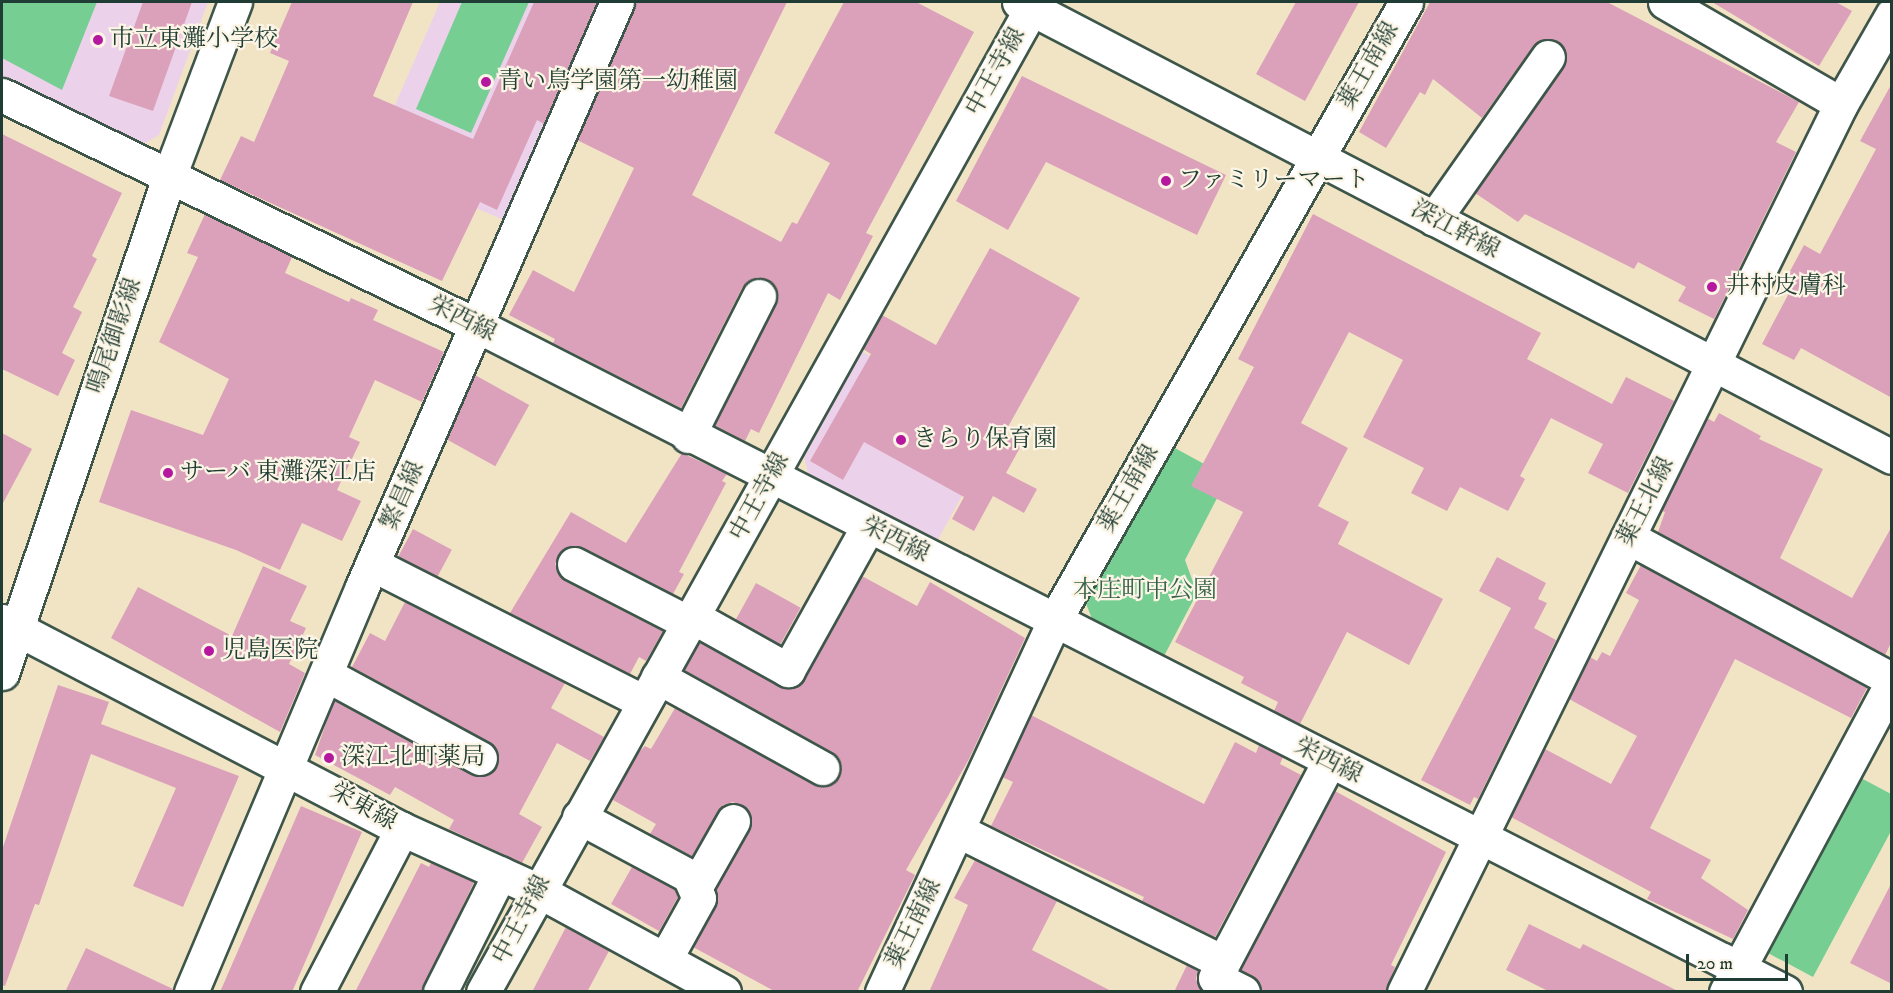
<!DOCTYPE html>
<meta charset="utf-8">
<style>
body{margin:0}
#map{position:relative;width:1893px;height:993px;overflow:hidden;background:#f1e4c5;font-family:"IM FELL DW Pica","Noto Serif JP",serif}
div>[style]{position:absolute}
.built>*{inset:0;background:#ecd1ea}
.green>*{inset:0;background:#76ce93}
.building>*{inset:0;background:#dca1ba;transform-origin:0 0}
.roads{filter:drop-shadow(2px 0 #3e564a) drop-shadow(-2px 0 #3e564a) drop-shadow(0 2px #3e564a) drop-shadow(0 -2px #3e564a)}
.minor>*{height:33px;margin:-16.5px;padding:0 16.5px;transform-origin:16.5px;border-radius:16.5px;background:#fff}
.dots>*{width:16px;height:16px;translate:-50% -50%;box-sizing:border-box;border:3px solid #fcf5e5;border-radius:50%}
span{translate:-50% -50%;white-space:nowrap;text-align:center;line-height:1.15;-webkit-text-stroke:4.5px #fcf5e5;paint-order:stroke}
.poi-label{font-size:24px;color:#1f3d34}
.left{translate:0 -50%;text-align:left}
.street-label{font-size:24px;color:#1f3d34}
.park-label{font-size:24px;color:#35614c}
.frame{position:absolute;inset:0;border:3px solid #1f3d34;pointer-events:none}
.scale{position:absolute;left:1686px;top:954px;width:102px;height:27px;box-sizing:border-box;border:3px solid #1f3d34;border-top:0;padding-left:8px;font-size:18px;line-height:21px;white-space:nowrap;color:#1f3d34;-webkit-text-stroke:4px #fcf5e5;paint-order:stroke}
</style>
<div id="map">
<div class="built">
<div style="clip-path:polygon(2px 2px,208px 2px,159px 135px,139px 147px,2px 79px)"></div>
<div style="clip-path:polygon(440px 2px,601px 2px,506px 221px,370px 162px)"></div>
<div style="clip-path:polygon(859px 350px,1000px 427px,935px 545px,809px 477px,803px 453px)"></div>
</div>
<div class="green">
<div style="clip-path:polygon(2px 2px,97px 2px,62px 90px,2px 58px)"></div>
<div style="clip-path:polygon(462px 2px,529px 2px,471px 133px,416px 109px)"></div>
<div style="clip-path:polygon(1173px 447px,1228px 477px,1185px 560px,1197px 593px,1163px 658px,1094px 624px,1085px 601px)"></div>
<div style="clip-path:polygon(1861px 778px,1891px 794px,1891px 831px,1813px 977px,1768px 953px)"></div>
</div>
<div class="building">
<div style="clip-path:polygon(143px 2px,192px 2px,153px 111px,109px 96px)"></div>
<div style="clip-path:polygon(292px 2px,413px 2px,373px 96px,473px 139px,534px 2px,597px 2px,544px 124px,537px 120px,497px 210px,480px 202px,442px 281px,220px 180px,241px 136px,254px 142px,289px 61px,270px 53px)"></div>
<div style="clip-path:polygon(635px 2px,787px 2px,692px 195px,781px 242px,792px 222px,797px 224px,830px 163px,774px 133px,844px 2px,916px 2px,974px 32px,866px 233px,873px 236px,840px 300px,828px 293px,759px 433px,751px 429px,745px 441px,714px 425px,776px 304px,778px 294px,768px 280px,757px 277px,742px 288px,681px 408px,553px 343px,555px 339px,509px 315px,533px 270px,574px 292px,634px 168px,577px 140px)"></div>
<div style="clip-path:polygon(1296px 2px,1359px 2px,1305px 101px,1256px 74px)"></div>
<div style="clip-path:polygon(1430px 2px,1607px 2px,1799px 102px,1776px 142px,1796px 152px,1714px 319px,1678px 301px,1686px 287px,1638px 262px,1634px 269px,1525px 214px,1518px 222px,1475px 193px,1563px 68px,1565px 50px,1558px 41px,1541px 40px,1533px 46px,1482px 118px,1433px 79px,1425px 95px,1420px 92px,1386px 148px,1359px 132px)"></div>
<div style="clip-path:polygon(1712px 2px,1836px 2px,1852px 11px,1819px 66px)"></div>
<div style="clip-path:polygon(1022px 76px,1226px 175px,1197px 235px,1046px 162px,1008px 230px,956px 201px)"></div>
<div style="clip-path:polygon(1892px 83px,1892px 398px,1801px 348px,1794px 360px,1762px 344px,1789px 293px,1781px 288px,1804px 245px,1820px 254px,1876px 149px,1860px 141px)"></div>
<div style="clip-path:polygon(2px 134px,122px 193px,92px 256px,97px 259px,73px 307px,82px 312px,62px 353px,75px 360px,58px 396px,2px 369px)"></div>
<div style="clip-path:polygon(205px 214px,292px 257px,285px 273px,349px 302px,351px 298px,378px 310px,373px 320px,444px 352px,422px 402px,375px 380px,349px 437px,360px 442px,337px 490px,361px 501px,342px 541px,302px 523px,280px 570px,236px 550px,99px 502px,131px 410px,203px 435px,229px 379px,159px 342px,198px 257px,187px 253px)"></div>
<div style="clip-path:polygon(1313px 214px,1541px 333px,1527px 359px,1612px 404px,1626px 377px,1674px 401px,1628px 493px,1588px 473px,1603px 444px,1551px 418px,1520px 476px,1525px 479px,1508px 511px,1460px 487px,1447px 511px,1411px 493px,1424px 468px,1363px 437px,1403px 360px,1349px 332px,1301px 423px,1348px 448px,1318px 506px,1349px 522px,1338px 544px,1443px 599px,1409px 665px,1347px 632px,1300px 724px,1274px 711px,1278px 702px,1241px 683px,1244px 677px,1175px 642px,1243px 512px,1191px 486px,1254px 367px,1238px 359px)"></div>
<div style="clip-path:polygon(990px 248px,1080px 298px,1004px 434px,1022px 444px,1006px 473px,1037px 489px,1024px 513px,993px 496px,974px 531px,952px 519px,964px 497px,864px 442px,843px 480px,810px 461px,871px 354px,863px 349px,882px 315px,936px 345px)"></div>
<div style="left:475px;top:375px;width:62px;height:70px;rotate:29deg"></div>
<div style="clip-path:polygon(1719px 413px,1761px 436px,1759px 439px,1823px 469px,1780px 558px,1852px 598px,1892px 526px,1892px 641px,1885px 655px,1658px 532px,1665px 512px,1662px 511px,1707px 418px,1714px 422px)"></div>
<div style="clip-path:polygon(2px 433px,32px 449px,2px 505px)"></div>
<div style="clip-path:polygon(682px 453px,727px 474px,722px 481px,726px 483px,679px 572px,684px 574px,673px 594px,582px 547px,564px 548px,555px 564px,565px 581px,663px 631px,646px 661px,639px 657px,630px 674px,510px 613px,571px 512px,626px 543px)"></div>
<div style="left:413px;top:529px;width:44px;height:31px;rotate:28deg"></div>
<div style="clip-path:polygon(1497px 557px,1546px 583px,1538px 599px,1547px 603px,1534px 628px,1556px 640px,1478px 799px,1474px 797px,1470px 805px,1421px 780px,1511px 608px,1479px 591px)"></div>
<div style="clip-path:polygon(1641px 565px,1867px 688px,1851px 718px,1735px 659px,1650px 828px,1711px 860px,1701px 878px,1748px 910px,1733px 939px,1647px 899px,1651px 892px,1511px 817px,1545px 749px,1611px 784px,1637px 736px,1569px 699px,1590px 657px,1597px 661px,1602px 652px,1610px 656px,1639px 600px,1626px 593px)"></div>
<div style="clip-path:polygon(263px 566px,307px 586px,290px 621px,306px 628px,289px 664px,305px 673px,280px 732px,111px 638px,138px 587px,232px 636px)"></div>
<div style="clip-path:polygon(862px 576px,917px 606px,930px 582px,1025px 638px,969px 759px,906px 870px,915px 875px,857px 992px,776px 992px,693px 947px,716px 907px,716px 889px,750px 830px,749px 811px,733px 802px,723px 805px,692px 856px,650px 834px,656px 824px,613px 800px,636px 755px,645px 746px,651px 749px,675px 708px,813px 784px,832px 784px,841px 767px,832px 752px,684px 670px,700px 642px,779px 686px,797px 686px)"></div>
<div style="left:756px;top:583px;width:51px;height:42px;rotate:29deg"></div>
<div style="clip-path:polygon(405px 602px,565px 683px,551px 708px,604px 737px,590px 761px,557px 743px,519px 814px,542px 827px,522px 863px,449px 829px,454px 820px,395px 787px,390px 795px,315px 755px,334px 700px,471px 774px,481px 777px,496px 767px,499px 757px,489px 742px,352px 667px,370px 633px,385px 641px)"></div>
<div style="clip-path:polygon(58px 685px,109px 702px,101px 724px,239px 776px,183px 907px,133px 886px,176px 788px,91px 754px,39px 905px,35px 904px,5px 986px,2px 985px,2px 850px)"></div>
<div style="clip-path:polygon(1031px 715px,1204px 804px,1235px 742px,1256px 753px,1259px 745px,1283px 757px,1280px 764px,1301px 775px,1215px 937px,1142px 901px,1144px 897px,991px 826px,1013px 782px,1002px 777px)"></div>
<div style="clip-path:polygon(1335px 791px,1446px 852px,1391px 965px,1395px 967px,1386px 992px,1262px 992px,1258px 981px,1241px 970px)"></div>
<div style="clip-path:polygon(301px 806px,362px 832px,292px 992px,220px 992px)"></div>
<div style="clip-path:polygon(975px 860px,1057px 901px,1032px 950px,1113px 992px,929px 992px,968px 905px,954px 898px)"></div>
<div style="clip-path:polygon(421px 863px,429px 867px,431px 863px,474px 882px,422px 992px,355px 992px)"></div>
<div style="clip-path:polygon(632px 867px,675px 890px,678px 897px,659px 931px,611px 904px)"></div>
<div style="clip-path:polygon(1892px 882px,1892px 984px,1850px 963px)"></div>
<div style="clip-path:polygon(1529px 924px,1580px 949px,1583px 944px,1680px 992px,1550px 992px,1506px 970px)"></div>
<div style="clip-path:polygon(566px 927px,609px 951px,587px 992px,532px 992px)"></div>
<div style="clip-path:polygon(86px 948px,173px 989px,173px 992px,65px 992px)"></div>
<div style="clip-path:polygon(1187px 965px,1198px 971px,1196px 979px,1203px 992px,1174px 992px)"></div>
</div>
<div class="roads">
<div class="minor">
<div style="left:1019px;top:2px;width:984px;rotate:27.53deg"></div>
<div style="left:1665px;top:2px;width:203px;rotate:30.1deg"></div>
<div style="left:2px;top:95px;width:529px;rotate:25.89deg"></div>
<div style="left:478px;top:326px;width:1467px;rotate:27deg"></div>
<div style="left:1434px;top:219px;width:198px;rotate:-54.9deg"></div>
<div style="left:688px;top:436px;width:157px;rotate:-63.1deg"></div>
<div style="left:1628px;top:537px;width:300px;rotate:28.4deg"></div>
<div style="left:372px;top:564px;width:305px;rotate:26.9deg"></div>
<div style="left:574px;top:564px;width:129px;rotate:27.2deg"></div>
<div style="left:693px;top:617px;width:109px;rotate:29.2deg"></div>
<div style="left:788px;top:670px;width:165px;rotate:-60.9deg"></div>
<div style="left:2px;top:621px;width:451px;rotate:27.5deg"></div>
<div style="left:402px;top:829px;width:148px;rotate:24.3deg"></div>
<div style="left:537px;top:890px;width:213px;rotate:28.6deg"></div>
<div style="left:2px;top:673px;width:527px;rotate:-71.39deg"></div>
<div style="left:170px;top:174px;width:184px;rotate:-69.3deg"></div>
<div style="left:327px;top:675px;width:174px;rotate:28.5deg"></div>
<div style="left:658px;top:677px;width:188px;rotate:29deg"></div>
<div style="left:579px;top:817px;width:125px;rotate:28.2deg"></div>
<div style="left:689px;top:876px;width:24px;rotate:66deg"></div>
<div style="left:699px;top:898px;width:70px;rotate:119.1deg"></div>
<div style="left:959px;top:831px;width:295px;rotate:26.4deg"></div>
<div style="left:695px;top:888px;width:77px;rotate:-60.4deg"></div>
<div style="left:191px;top:992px;width:440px;rotate:-67.1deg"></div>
<div style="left:362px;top:587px;width:638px;rotate:-66.45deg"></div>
<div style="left:317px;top:992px;width:184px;rotate:-62.5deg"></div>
<div style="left:440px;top:992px;width:133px;rotate:-63.2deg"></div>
<div style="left:483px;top:992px;width:1133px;rotate:-60.86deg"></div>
<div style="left:882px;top:992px;width:409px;rotate:-65.1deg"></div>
<div style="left:1054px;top:621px;width:712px;rotate:-60.37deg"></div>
<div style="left:1243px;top:992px;width:31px;rotate:-153deg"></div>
<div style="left:1215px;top:978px;width:244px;rotate:-62.2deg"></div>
<div style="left:1404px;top:992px;width:990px;rotate:-63.8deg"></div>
<div style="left:1841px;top:104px;width:103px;rotate:-60.2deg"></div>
<div style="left:1726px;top:992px;width:352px;rotate:-61.8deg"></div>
</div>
</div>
<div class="dots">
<div style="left:98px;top:40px;background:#b5179e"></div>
<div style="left:486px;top:82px;background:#b5179e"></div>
<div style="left:1166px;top:181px;background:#b5179e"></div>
<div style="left:1712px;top:287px;background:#b5179e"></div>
<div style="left:901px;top:440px;background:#b5179e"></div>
<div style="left:168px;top:473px;background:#b5179e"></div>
<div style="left:209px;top:651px;background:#b5179e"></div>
<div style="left:329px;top:758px;background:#b5179e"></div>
</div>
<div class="poi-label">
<span class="left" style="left:110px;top:40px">市立東灘小学校</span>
<span class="left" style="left:498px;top:82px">青い鳥学園第一幼稚園</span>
<span class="left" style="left:1178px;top:181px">ファミリーマート</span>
<span class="left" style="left:1726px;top:287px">井村皮膚科</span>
<span class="left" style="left:913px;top:440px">きらり保育園</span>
<span class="left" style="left:180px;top:473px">サーバ 東灘深江店</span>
<span class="left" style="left:222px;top:651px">児島医院</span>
<span class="left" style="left:341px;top:758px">深江北町薬局</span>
</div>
<div class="street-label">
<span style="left:1369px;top:66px;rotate:-60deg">薬王南線</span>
<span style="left:996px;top:72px;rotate:-61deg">中王寺線</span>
<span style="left:1455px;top:230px;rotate:28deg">深江幹線</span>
<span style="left:462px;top:319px;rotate:27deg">栄西線</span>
<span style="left:115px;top:336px;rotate:-71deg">鳴尾御影線</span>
<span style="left:1129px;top:489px;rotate:-60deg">薬王南線</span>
<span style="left:403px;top:496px;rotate:-66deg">繁昌線</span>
<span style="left:760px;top:497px;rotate:-61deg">中王寺線</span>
<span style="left:1646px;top:502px;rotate:-63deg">薬王北線</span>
<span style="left:895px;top:540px;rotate:27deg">栄西線</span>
<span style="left:1328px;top:761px;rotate:27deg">栄西線</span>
<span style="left:363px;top:807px;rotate:29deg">栄東線</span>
<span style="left:522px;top:920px;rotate:-62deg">中王寺線</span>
<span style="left:914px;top:924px;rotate:-64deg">薬王南線</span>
</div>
<div class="park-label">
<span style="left:1145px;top:591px">本庄町中公園</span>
</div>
<div class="frame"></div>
<div class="scale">20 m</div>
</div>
